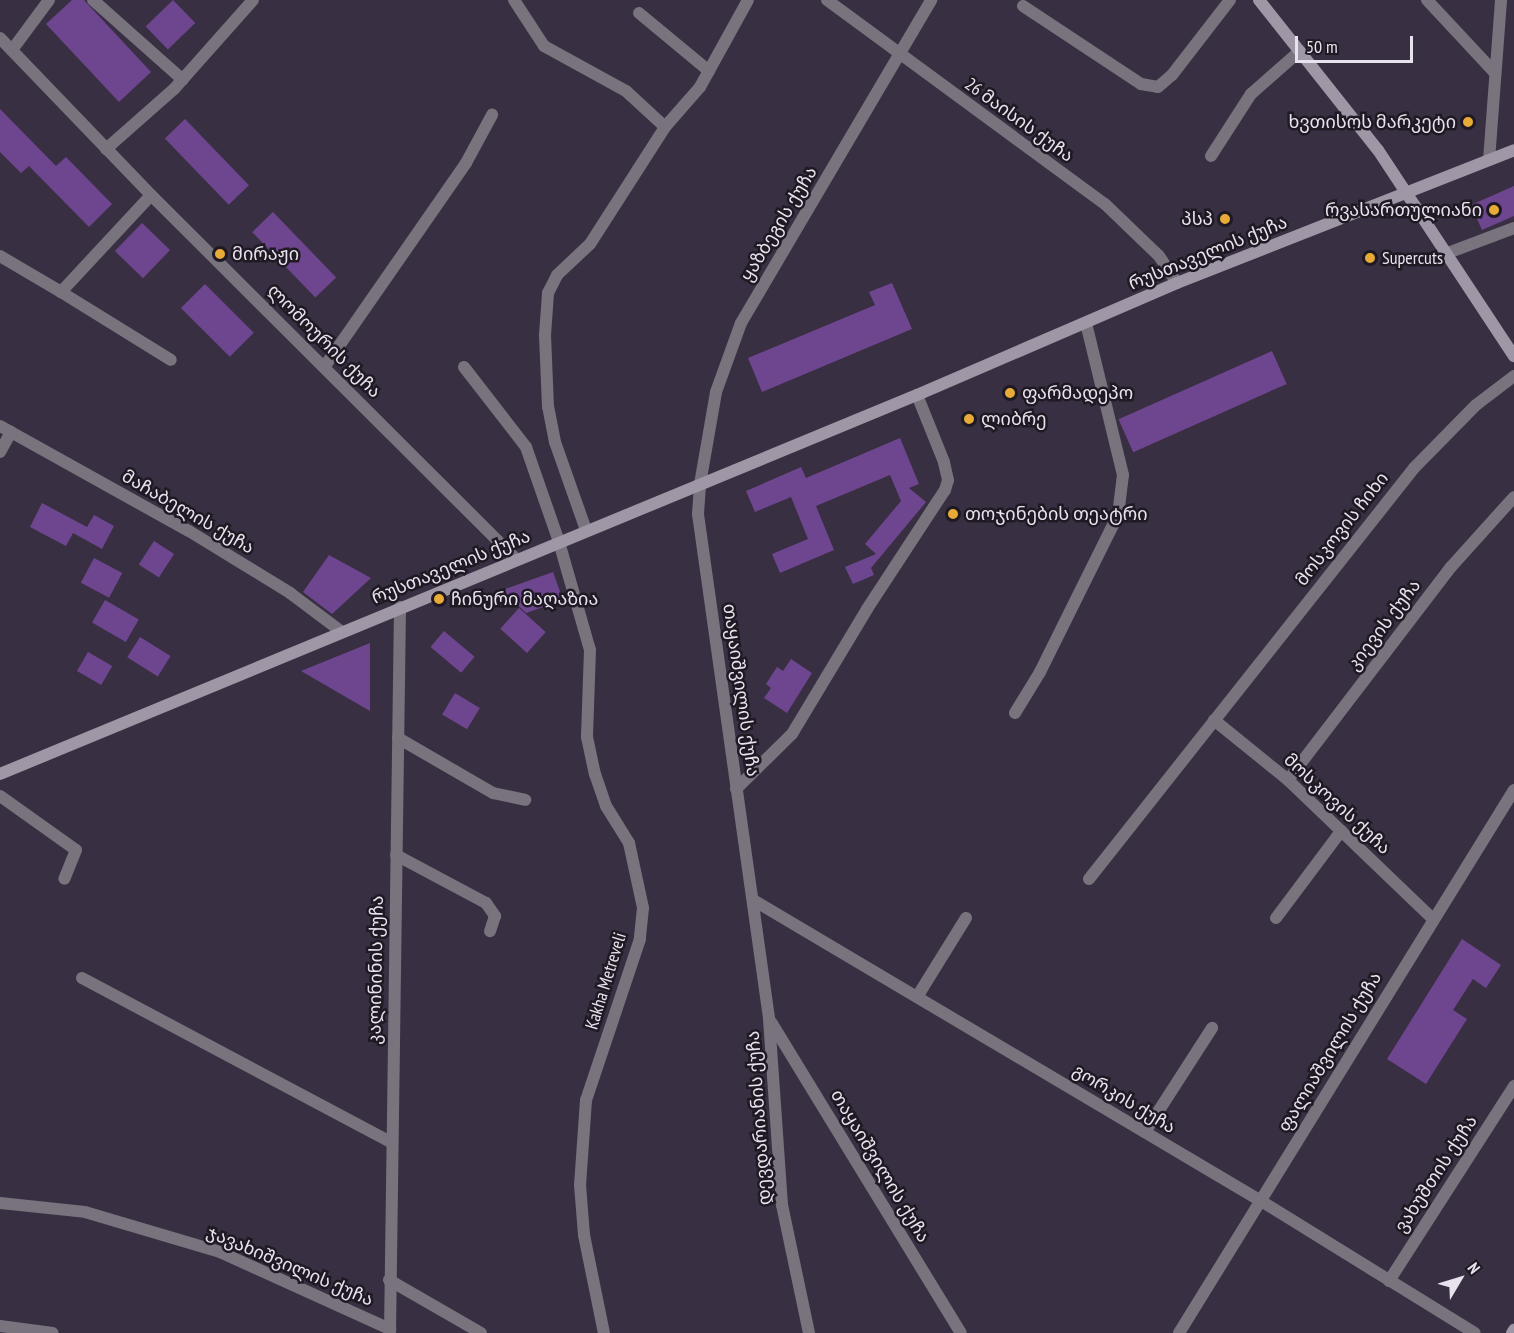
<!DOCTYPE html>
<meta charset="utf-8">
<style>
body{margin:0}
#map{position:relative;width:1514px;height:1333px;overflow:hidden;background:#392f42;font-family:"PT Sans Narrow","Noto Sans Georgian",sans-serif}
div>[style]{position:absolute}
.building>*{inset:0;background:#6e458f;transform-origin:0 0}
.street>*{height:12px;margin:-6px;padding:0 6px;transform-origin:6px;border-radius:6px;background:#78737d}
.secondary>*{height:12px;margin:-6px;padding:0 6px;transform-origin:6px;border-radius:6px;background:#9f97a6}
.dots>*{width:16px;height:16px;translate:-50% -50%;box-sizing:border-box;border:3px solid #1e1922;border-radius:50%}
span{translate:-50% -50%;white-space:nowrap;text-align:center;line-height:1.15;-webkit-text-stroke:5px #1e1922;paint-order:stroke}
.street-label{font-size:18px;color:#e8e2ee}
.poi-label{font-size:18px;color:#e8e2ee}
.right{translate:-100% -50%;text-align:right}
.left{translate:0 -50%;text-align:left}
.north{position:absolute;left:1430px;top:1249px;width:60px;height:60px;-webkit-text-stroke:4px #1e1922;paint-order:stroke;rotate:52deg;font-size:16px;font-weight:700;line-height:24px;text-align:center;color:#e8e2ee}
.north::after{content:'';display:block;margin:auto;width:21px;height:27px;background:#e8e2ee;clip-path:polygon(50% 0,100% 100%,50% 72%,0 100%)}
.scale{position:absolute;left:1295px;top:36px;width:118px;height:27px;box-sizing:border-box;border:3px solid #e8e2ee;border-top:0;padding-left:8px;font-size:18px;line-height:21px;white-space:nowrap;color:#e8e2ee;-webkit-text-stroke:4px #1e1922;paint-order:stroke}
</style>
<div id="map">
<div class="building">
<div style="clip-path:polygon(72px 0,84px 0,151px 72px,119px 102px,46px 24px)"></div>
<div style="left:173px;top:0;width:32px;height:38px;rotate:46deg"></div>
<div style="clip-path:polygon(0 109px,56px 166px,66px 157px,112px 204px,89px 227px,29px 166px,21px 173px,0 152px)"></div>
<div style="left:185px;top:119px;width:92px;height:28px;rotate:46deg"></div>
<div style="clip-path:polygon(1514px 186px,1514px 216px,1482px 230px,1471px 205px)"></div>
<div style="left:273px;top:212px;width:91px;height:29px;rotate:46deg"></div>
<div style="left:142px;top:223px;width:39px;height:39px;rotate:44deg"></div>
<div style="clip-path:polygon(892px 283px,912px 329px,762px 392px,748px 358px,875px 305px,869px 292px)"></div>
<div style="left:205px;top:284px;width:69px;height:34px;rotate:45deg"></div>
<div style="left:1272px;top:351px;width:36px;height:168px;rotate:66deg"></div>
<div style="clip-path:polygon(900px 438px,919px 484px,909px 488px,926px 502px,871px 568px,874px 575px,853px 584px,845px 567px,876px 554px,865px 544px,901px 501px,890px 475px,816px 506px,834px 550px,780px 573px,772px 554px,808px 539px,791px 497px,755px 512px,746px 491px,801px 467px,806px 478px)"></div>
<div style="clip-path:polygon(42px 503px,87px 527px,94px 515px,114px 526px,102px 549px,73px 533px,66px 546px,30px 527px)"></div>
<div style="left:154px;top:541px;width:24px;height:28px;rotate:33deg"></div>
<div style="clip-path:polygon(329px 555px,371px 578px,332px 614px,303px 592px)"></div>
<div style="left:94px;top:558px;width:32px;height:28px;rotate:28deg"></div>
<div style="clip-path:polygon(553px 572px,563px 600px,526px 613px,502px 590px)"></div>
<div style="left:105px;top:600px;width:39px;height:26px;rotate:30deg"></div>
<div style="left:519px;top:608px;width:36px;height:28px;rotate:42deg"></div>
<div style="left:444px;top:631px;width:40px;height:21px;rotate:40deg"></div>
<div style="left:140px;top:637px;width:36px;height:24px;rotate:32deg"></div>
<div style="clip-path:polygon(370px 643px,370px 711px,301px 671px)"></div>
<div style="left:88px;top:652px;width:28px;height:22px;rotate:30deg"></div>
<div style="clip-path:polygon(791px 659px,812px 673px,787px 713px,764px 698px,771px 688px,766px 684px,777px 667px,783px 671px)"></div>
<div style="left:455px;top:693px;width:29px;height:25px;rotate:31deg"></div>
<div style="clip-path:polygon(1462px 939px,1501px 965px,1486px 988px,1473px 979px,1453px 1010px,1467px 1019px,1426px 1084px,1387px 1059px)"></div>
</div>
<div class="street">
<div style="left:93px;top:0;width:120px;rotate:41.6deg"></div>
<div style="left:514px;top:0;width:55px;rotate:56.9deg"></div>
<div style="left:544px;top:46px;width:94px;rotate:28.8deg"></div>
<div style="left:626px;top:91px;width:53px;rotate:42.7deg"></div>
<div style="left:827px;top:0;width:345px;rotate:36.3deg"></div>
<div style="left:1105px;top:204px;width:75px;rotate:43.9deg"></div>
<div style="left:1159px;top:256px;width:32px;rotate:56deg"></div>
<div style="left:1427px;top:0;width:100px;rotate:47deg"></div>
<div style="left:1023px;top:6px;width:141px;rotate:33.5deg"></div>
<div style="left:1141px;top:84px;width:17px;rotate:10deg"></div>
<div style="left:1158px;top:87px;width:18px;rotate:-41deg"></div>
<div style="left:1172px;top:75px;width:95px;rotate:-52.3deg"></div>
<div style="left:639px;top:13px;width:91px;rotate:39.6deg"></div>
<div style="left:0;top:38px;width:218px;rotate:46.1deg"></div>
<div style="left:151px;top:195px;width:515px;rotate:44.92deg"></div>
<div style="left:12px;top:50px;width:62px;rotate:-53.5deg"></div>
<div style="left:106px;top:149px;width:91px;rotate:-41.4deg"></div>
<div style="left:174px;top:89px;width:119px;rotate:-48.4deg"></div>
<div style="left:1211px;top:156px;width:74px;rotate:-57.2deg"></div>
<div style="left:1251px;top:94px;width:65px;rotate:-41.3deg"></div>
<div style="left:1489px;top:160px;width:160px;rotate:-85.7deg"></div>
<div style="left:1445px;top:254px;width:74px;rotate:-20.6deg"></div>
<div style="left:0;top:256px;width:71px;rotate:30.5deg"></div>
<div style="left:61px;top:292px;width:132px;rotate:-47.1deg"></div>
<div style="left:61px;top:292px;width:129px;rotate:31.7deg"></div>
<div style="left:325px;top:366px;width:247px;rotate:-55.2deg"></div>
<div style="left:466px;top:163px;width:55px;rotate:-61.6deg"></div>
<div style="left:464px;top:367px;width:101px;rotate:52.2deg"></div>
<div style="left:526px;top:447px;width:101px;rotate:70.8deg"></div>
<div style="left:559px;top:542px;width:112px;rotate:74deg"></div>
<div style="left:590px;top:650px;width:87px;rotate:92deg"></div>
<div style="left:587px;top:737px;width:38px;rotate:78deg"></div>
<div style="left:595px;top:774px;width:34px;rotate:71deg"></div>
<div style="left:606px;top:806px;width:44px;rotate:58.1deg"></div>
<div style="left:629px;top:843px;width:66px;rotate:77.8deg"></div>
<div style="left:643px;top:908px;width:31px;rotate:96deg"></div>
<div style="left:640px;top:939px;width:170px;rotate:108.5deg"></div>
<div style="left:586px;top:1100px;width:85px;rotate:94deg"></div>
<div style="left:580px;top:1185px;width:50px;rotate:85.4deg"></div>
<div style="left:584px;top:1235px;width:100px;rotate:78.5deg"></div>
<div style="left:0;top:426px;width:216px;rotate:29.1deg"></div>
<div style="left:189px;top:531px;width:119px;rotate:31.5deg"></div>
<div style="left:290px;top:593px;width:65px;rotate:36.9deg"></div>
<div style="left:0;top:452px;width:23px;rotate:-61deg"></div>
<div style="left:586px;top:530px;width:93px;rotate:-109.4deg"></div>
<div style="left:555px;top:442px;width:36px;rotate:-101deg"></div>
<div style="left:548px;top:407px;width:72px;rotate:-92.4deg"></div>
<div style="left:545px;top:335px;width:42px;rotate:-85.9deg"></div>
<div style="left:548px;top:293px;width:20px;rotate:-63deg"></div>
<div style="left:557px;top:275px;width:45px;rotate:-43.2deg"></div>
<div style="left:590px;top:244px;width:139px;rotate:-57.3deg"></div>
<div style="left:665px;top:127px;width:53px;rotate:-48.8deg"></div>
<div style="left:700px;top:87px;width:99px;rotate:-61.1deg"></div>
<div style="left:1015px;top:713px;width:48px;rotate:-58.6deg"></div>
<div style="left:1040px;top:672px;width:175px;rotate:-63.6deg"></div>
<div style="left:1118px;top:515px;width:40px;rotate:-82.9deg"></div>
<div style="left:1123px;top:475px;width:156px;rotate:-103.7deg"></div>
<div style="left:1214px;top:720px;width:95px;rotate:39deg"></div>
<div style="left:1288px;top:780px;width:199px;rotate:43.8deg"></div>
<div style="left:398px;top:738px;width:110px;rotate:30.1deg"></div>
<div style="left:493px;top:793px;width:33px;rotate:12deg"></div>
<div style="left:1288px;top:780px;width:268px;rotate:-52.6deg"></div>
<div style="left:1451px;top:567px;width:94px;rotate:-48deg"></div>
<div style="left:736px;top:789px;width:78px;rotate:-44.5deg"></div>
<div style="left:792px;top:734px;width:146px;rotate:-59deg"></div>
<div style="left:867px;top:609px;width:142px;rotate:-56.8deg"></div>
<div style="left:945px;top:490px;width:10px;rotate:-73deg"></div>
<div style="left:948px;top:480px;width:18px;rotate:-103deg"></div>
<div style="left:944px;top:462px;width:72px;rotate:-111.9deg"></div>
<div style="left:0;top:796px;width:93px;rotate:35.4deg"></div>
<div style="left:76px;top:850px;width:31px;rotate:112deg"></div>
<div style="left:396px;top:855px;width:102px;rotate:28.1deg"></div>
<div style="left:486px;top:903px;width:16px;rotate:55deg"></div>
<div style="left:495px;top:916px;width:16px;rotate:108deg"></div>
<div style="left:1089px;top:879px;width:524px;rotate:-51.66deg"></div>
<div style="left:1414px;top:468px;width:88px;rotate:-45.5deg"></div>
<div style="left:1476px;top:405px;width:48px;rotate:-37.3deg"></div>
<div style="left:753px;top:900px;width:590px;rotate:30.65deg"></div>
<div style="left:1261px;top:1201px;width:251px;rotate:31.7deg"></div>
<div style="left:1276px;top:918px;width:109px;rotate:-53.2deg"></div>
<div style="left:82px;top:978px;width:350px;rotate:28deg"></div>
<div style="left:917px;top:997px;width:93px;rotate:-58.2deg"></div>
<div style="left:771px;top:1022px;width:364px;rotate:58.6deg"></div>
<div style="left:1145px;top:1132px;width:124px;rotate:-57.2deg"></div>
<div style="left:0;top:1203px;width:85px;rotate:6deg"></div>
<div style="left:85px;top:1212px;width:141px;rotate:16.5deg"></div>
<div style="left:220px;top:1252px;width:187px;rotate:24.4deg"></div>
<div style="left:389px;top:1280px;width:106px;rotate:29.9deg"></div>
<div style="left:1389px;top:1281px;width:232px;rotate:-57.3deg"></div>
<div style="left:0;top:1326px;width:53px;rotate:7.5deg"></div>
<div style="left:390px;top:1333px;width:726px;rotate:-89.21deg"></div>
<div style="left:809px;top:1333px;width:131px;rotate:-101.9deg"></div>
<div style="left:782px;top:1205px;width:187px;rotate:-94deg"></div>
<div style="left:769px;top:1018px;width:509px;rotate:-98.02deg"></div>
<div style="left:698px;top:514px;width:30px;rotate:-86deg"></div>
<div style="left:700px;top:484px;width:93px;rotate:-80.1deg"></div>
<div style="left:716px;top:392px;width:73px;rotate:-70.1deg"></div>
<div style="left:741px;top:323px;width:375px;rotate:-59.5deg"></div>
<div style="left:1179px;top:1333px;width:638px;rotate:-58.33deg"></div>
</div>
<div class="secondary">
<div style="left:1259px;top:0;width:191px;rotate:51.6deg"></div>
<div style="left:1378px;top:150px;width:247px;rotate:56.6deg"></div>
<div style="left:0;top:774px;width:992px;rotate:-22.46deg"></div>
<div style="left:917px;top:395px;width:283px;rotate:-23.3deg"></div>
<div style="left:1177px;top:283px;width:362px;rotate:-21.5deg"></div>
<div style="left:1512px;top:1333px;width:4px;rotate:-56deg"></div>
</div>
<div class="dots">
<div style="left:1468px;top:122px;background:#e8ab37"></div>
<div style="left:1494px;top:210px;background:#e8ab37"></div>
<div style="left:1225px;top:219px;background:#e8ab37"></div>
<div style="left:220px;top:254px;background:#e8ab37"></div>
<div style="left:1370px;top:258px;background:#e8ab37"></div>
<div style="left:1010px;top:393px;background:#e8ab37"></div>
<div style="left:969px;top:419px;background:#e8ab37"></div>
<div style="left:953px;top:514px;background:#e8ab37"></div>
<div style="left:439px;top:599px;background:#e8ab37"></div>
</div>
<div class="street-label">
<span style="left:1019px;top:120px;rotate:36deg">26 მაისის ქუჩა</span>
<span style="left:779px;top:224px;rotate:-59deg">ყაზბეგის ქუჩა</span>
<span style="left:1208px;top:253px;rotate:-22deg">რუსთაველის ქუჩა</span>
<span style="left:324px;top:341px;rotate:45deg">ლომოურის ქუჩა</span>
<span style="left:188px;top:512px;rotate:30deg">მაჩაბელის ქუჩა</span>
<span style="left:1342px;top:529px;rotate:-52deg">მოსკოვის ჩიხი</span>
<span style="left:451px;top:567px;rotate:-22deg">რუსთაველის ქუჩა</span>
<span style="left:1384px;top:625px;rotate:-53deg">კიევის ქუჩა</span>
<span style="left:741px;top:690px;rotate:82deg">თაყაიშვილის ქუჩა</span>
<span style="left:1337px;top:804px;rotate:43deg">მოსკოვის ქუჩა</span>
<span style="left:376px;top:970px;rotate:-89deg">კალინინის ქუჩა</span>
<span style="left:606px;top:981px;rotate:-73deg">Kakha Metreveli</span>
<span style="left:1330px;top:1052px;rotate:-59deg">ფალიაშვილის ქუჩა</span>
<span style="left:1124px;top:1099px;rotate:31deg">გორკის ქუჩა</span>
<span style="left:759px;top:1118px;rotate:-94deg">დევდარიანის ქუჩა</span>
<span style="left:880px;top:1166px;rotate:59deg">თაყაიშვილის ქუჩა</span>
<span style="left:1436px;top:1174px;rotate:-57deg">ვახუშთის ქუჩა</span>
<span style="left:290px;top:1266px;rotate:23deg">ჯავახიშვილის ქუჩა</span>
</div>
<div class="poi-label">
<span class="right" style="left:1456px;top:122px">ხვთისოს მარკეტი</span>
<span class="right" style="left:1482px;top:210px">რვასართულიანი</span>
<span class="right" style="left:1213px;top:219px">პსპ</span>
<span class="left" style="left:232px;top:254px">მირაჟი</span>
<span class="left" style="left:1382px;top:258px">Supercuts</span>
<span class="left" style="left:1022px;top:393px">ფარმადეპო</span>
<span class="left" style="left:981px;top:419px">ლიბრე</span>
<span class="left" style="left:965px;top:514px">თოჯინების თეატრი</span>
<span class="left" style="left:451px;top:599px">ჩინური მაღაზია</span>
</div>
<div class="north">N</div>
<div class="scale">50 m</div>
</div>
